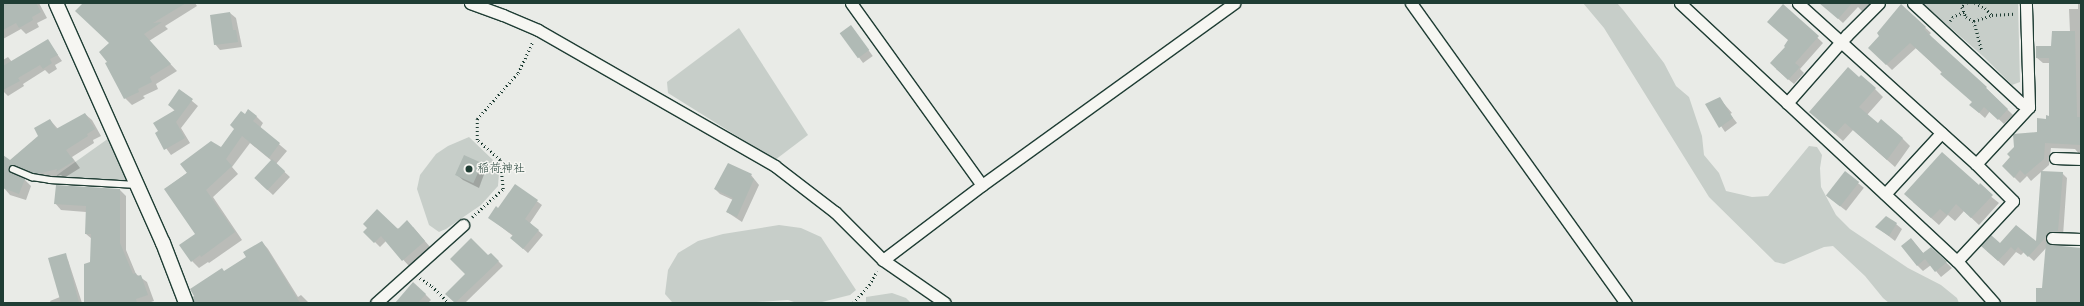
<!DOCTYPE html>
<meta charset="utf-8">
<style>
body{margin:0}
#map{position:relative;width:2084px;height:306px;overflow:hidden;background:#e9ebe7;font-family:"Balsamiq Sans","Klee One",sans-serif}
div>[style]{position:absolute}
.green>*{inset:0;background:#c7cec9}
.shadow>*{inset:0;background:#0003;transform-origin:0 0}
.building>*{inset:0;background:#b0bab5;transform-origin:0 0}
.path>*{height:2.5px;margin-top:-1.25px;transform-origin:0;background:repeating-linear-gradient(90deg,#1f3d34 0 1px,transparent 0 4px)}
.roads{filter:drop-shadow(1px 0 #1f3d34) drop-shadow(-1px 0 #1f3d34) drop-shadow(0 1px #1f3d34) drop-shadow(0 -1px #1f3d34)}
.service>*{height:5.5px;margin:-2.75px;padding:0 2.75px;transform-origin:2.75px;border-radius:2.75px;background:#f6f6f2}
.minor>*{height:11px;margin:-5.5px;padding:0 5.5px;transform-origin:5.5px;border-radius:5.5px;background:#f6f6f2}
.tertiary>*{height:14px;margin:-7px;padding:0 7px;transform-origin:7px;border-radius:7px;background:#f6f6f2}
.dots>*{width:11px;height:11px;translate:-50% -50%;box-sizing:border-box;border:2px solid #f6f6f2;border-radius:50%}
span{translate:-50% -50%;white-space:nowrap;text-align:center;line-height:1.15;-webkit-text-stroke:3px #f6f6f2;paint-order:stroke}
.poi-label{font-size:12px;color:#1f3d34}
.left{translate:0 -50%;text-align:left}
.frame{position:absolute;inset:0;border:4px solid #1f3d34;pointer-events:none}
</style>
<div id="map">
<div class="green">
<div style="clip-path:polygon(1583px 3px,1617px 3px,1624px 11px,1664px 63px,1676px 86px,1689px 97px,1702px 136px,1704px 155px,1719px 173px,1726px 191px,1752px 197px,1768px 196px,1809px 146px,1817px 147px,1822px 155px,1820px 168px,1821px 187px,1836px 215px,1850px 229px,1908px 268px,1941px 285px,1957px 298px,1959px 303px,1889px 303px,1883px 298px,1865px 276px,1833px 246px,1824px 247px,1784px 264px,1775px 262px,1709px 197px,1604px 28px)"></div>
<div style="clip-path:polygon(1922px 3px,2018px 3px,2020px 82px,2012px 85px,1984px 57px)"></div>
<div style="clip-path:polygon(739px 28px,808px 135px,775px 160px,668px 93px,667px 82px)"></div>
<div style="clip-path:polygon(469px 137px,493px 160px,499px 173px,498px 186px,481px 205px,446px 229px,439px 232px,429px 225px,417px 189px,420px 175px,436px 154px,448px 146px)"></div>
<div style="clip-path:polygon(109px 138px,128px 179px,120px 182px,56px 178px,57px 175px)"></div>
<div style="clip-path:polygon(779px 225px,801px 228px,821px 237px,856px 290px,850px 295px,818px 303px,797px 303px,788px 300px,741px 303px,678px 303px,672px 302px,665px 294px,668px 270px,678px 253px,698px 241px,723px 234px)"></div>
<div style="clip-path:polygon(892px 293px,906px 298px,911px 303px,866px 303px,866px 297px)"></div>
</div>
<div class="shadow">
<div style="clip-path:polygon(3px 3px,39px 3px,47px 18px,37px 23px,39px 27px,26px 34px,21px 29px,3px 39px)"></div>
<div style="clip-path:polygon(84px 3px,195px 3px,197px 6px,165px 26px,168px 29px,149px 41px,177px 71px,156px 84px,158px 89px,143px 96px,145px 98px,132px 105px,125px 98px,108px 62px,110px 44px)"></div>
<div style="clip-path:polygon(1821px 3px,1872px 3px,1864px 13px,1858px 7px,1843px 23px)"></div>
<div style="clip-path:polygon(2078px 3px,2081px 3px,2081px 156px,2075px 149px,2051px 148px,2049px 165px,2031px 181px,2027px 176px,2020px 183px,2009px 172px,2050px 117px,2050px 63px,2043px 63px,2037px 58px,2070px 32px,2069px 9px,2078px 9px)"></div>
<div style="clip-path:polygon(1783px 5px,1823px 43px,1800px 69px,1804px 73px,1794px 84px,1776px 69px,1789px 41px)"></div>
<div style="clip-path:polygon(1901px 5px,1931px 33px,1929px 35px,1934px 41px,1986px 88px,2013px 115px,2004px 124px,1990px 111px,1985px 118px,1976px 110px,1973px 102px,1916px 48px,1892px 70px,1875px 53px,1881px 36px)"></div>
<div style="clip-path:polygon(230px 13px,236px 18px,242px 47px,220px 50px,215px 44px)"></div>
<div style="left:851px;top:26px;width:37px;height:12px;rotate:54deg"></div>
<div style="clip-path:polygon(48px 41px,62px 61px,55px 65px,57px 69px,49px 74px,45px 70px,23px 84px,24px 86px,8px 96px,3px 91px,3px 60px,8px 57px,12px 62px)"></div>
<div style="clip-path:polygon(1859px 78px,1875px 89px,1883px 97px,1867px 115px,1878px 124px,1902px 138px,1910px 146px,1895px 167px,1853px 130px,1843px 141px,1818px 119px)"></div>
<div style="clip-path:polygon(180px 91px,198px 106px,181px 128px,190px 143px,171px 155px,156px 134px,175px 111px,169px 105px)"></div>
<div style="clip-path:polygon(1719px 98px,1732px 113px,1730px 114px,1737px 123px,1725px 132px,1707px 105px)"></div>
<div style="clip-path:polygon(85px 114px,92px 120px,101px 136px,93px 140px,94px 143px,72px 157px,80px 168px,64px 178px,61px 175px,45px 180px,17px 172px,15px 175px,24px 179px,31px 186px,26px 200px,10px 195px,4px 188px,3px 156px,10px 161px,39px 136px,50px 120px,58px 129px)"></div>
<div style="clip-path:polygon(245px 116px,256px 116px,263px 123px,260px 128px,287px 151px,276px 164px,290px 177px,273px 195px,261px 184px,272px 161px,250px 143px,232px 167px,238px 174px,213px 197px,242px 240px,209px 263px,208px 262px,199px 268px,192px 261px,197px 234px,165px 189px,221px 148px)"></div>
<div style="clip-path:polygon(481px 164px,486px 169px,479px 188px,463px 180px,457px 175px)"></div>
<div style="left:1845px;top:173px;width:24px;height:29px;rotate:38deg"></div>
<div style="clip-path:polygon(2062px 173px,2067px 178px,2063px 236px,2053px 237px,2049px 245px,2081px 249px,2081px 303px,2037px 303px,2043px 289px,2047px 247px,2034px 261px,2024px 252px,2021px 255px,2016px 252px,2004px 266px,1987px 251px,2000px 244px,2036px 243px)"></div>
<div style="clip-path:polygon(751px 175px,759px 185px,742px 222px,727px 212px,733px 200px,720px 194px,715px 189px)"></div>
<div style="clip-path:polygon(515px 185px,542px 205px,530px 223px,543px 235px,528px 253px,511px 238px,513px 236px,490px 218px,499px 209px)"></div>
<div style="clip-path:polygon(1979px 187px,1999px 203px,1979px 225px,1964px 211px,1955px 221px,1948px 215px,1939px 225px,1913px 202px)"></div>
<div style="clip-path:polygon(120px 190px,126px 196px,126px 250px,136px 274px,147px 282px,154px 301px,148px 303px,102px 303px,91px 262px,92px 239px,86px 234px,86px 212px,61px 210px,55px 203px)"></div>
<div style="clip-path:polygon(1896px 224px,1902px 229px,1895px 241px,1877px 227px)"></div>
<div style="clip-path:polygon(413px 227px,430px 247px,409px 266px,386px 241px,380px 247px,365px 232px)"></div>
<div style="clip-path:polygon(1911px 239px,1924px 254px,1931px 248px,1952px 268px,1941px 277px,1931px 265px,1923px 271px,1917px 265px)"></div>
<div style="clip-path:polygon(262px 242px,268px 249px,298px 297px,301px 295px,309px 303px,195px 303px,224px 272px,247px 258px)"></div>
<div style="clip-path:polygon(491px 254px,503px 266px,465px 303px,456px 303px,447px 294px)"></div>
<div style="clip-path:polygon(63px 255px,68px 260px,82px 303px,51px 303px,50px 301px,60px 297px)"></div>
<div style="clip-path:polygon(425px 294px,431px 300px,428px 303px,408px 303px)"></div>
</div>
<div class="building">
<div style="clip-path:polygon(3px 3px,36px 3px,41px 12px,32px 17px,33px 20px,19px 28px,16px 23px,3px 30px)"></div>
<div style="clip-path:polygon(83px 3px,186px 3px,153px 23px,162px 22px,144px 34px,171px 64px,150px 77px,152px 82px,138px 89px,139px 92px,124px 99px,105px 63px,107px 62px,99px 52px,109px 43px,75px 11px)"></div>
<div style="clip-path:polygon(1819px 3px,1852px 3px,1838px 19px)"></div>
<div style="clip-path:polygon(1783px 4px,1819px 36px,1795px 63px,1800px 67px,1788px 80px,1770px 63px,1785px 47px,1784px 46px,1788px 40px,1767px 22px)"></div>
<div style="clip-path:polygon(1901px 4px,1926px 27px,1924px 29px,1932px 37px,1987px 87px,1986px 88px,2008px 109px,1998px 120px,1984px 107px,1979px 113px,1969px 105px,1972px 102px,1940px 74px,1942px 72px,1910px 43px,1886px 65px,1868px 48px,1879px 36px,1877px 33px)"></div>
<div style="clip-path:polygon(230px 12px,233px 30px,236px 30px,238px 42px,214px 45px,210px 15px)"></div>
<div style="left:851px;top:25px;width:31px;height:14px;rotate:54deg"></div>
<div style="clip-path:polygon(2052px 31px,2075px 31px,2077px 117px,2081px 117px,2081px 145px,2045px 143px,2044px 159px,2025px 175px,2020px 170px,2014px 178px,2002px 166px,2010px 157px,2007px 154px,2014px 147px,2013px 134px,2037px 132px,2037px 118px,2046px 119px,2046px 115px,2049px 116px,2049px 58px,2036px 58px,2036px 46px,2051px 46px)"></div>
<div style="clip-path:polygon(48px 39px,58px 55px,50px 59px,52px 63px,43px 69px,40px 65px,18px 78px,20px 81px,3px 90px,3px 66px)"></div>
<div style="clip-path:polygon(1848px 67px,1859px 77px,1861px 75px,1876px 88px,1859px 107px,1878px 123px,1881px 119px,1903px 138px,1887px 160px,1845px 123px,1835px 134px,1809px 112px)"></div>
<div style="clip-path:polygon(179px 89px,193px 99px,176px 122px,185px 138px,164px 150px,155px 133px,158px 131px,153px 123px,175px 110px,168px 105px)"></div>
<div style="clip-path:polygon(1720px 97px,1733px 118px,1719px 128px,1705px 104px)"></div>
<div style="clip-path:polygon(248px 109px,257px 116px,253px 121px,280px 143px,269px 158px,242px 136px,226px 159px,232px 166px,206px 190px,235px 232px,201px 257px,200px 255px,191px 262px,179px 245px,195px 234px,164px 189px,187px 173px,180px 164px,211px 141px,221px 147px,234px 129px,230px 125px,241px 111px,245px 114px)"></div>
<div style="clip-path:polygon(85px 113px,95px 129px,87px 134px,88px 136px,66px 150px,74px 161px,56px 172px,57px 169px,37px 174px,33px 173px,12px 165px,9px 168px,10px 172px,25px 179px,19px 194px,3px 188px,3px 155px,10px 160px,38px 136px,34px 128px,50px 119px,56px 129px)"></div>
<div style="clip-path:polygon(1942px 152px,1979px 185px,1980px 183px,1993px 195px,1971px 218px,1956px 204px,1947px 215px,1940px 209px,1931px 218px,1904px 194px)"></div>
<div style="left:464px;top:155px;width:20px;height:22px;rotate:24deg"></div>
<div style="left:272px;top:159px;width:18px;height:26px;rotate:43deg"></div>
<div style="clip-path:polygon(728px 163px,752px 174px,750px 177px,754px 179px,737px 217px,726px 212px,733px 198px,714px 189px)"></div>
<div style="left:1845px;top:171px;width:18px;height:31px;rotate:38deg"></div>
<div style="clip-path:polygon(2041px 171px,2063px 172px,2058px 231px,2048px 232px,2045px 238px,2028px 257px,2018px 247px,2015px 251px,2011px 247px,1998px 261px,1981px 246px,1991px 235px,2000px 243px,2016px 225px,2036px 241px)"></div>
<div style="clip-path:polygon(515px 184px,538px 200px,525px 219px,539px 230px,523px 249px,510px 238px,513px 235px,488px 218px,496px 206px,498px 208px)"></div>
<div style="clip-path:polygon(56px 185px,120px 189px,120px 243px,133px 274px,136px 273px,137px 276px,141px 275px,148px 295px,136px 299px,137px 303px,84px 303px,84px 264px,90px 262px,91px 234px,85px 234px,86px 206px,54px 204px)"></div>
<div style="clip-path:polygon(377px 209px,398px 229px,407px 220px,425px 241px,402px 261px,381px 236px,374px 243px,363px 232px,367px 228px,363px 224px)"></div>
<div style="clip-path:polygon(1886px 216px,1897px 223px,1889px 236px,1875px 227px)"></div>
<div style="clip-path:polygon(471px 238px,488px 255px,491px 253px,499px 261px,455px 303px,445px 294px,465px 274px,450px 259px)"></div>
<div style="clip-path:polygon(1911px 238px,1923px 253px,1931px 247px,1947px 262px,1935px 272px,1925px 259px,1917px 266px,1901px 246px)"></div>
<div style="clip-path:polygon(262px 241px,300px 303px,194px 303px,193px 297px,194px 296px,190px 289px,222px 268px,224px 271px,246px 257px,243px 252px)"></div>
<div style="clip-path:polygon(2046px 242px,2051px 245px,2081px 248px,2081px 303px,2036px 303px,2036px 288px,2042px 288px)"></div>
<div style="clip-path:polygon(66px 253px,79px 303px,61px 303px,48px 258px)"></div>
<div style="clip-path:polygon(413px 282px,426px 294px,418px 303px,395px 303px)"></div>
</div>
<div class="path">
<div style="left:1967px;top:3px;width:6px;rotate:141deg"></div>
<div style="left:1962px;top:7px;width:11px;rotate:68deg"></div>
<div style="left:1966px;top:17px;width:9px;rotate:27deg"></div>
<div style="left:1974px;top:21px;width:19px;rotate:-18deg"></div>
<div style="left:1975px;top:3px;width:11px;rotate:27deg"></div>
<div style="left:1985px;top:8px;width:10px;rotate:45deg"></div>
<div style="left:1992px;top:15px;width:22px;rotate:-3deg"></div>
<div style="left:1950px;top:21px;width:4px;rotate:-63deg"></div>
<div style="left:1952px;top:17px;width:13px;rotate:-23deg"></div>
<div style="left:1974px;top:21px;width:30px;rotate:75deg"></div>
<div style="left:472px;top:217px;width:42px;rotate:-42.1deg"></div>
<div style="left:503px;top:189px;width:29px;rotate:-96deg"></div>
<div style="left:500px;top:160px;width:30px;rotate:-139deg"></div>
<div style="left:477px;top:140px;width:21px;rotate:-90deg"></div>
<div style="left:477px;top:119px;width:62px;rotate:-48.3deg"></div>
<div style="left:518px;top:73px;width:35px;rotate:-65deg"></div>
<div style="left:420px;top:278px;width:14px;rotate:34deg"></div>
<div style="left:432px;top:286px;width:24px;rotate:45deg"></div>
<div style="left:853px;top:303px;width:24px;rotate:-48deg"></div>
<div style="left:869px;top:285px;width:16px;rotate:-60deg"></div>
</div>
<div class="roads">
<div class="service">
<div style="left:13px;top:169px;width:21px;rotate:23deg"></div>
<div style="left:32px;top:177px;width:18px;rotate:9deg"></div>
<div style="left:50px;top:180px;width:87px;rotate:3.3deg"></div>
</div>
<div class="minor">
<div style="left:470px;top:3px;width:35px;rotate:20deg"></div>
<div style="left:503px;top:15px;width:38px;rotate:23deg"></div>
<div style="left:538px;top:30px;width:273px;rotate:29.8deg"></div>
<div style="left:775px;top:166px;width:76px;rotate:37.5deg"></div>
<div style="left:835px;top:212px;width:68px;rotate:45deg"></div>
<div style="left:883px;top:260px;width:75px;rotate:34.7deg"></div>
<div style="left:851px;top:3px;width:224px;rotate:54.3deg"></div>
<div style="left:1411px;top:3px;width:369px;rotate:54.4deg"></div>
<div style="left:1680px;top:3px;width:379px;rotate:43deg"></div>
<div style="left:1957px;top:261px;width:82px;rotate:-47deg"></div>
<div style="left:2013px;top:201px;width:52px;rotate:-135deg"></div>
<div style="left:1976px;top:164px;width:240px;rotate:-137.9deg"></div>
<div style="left:1913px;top:3px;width:147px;rotate:42.8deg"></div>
<div style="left:2021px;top:103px;width:9px;rotate:27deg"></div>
<div style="left:2029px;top:107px;width:104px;rotate:-91.7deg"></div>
<div style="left:1787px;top:103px;width:91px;rotate:-48.6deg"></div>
<div style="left:1847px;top:35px;width:45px;rotate:-45deg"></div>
<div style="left:2055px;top:158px;width:26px;rotate:2deg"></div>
<div style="left:1976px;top:164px;width:78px;rotate:-47.1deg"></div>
<div style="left:1885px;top:194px;width:83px;rotate:-47.4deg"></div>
<div style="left:2052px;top:238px;width:29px;rotate:2deg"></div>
<div style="left:883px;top:260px;width:124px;rotate:-37.1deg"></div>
<div style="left:982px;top:185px;width:311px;rotate:-35.8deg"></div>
<div style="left:1957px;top:261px;width:56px;rotate:48.6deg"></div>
<div style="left:376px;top:303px;width:117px;rotate:-41.9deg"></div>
</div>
<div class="tertiary">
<div style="left:56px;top:3px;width:263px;rotate:66deg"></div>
<div style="left:163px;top:243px;width:64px;rotate:69deg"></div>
</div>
</div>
<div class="dots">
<div style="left:469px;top:169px;background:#1f3d34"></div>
</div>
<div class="poi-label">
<span class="left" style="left:477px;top:169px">稲荷神社</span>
</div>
<div class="frame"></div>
</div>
